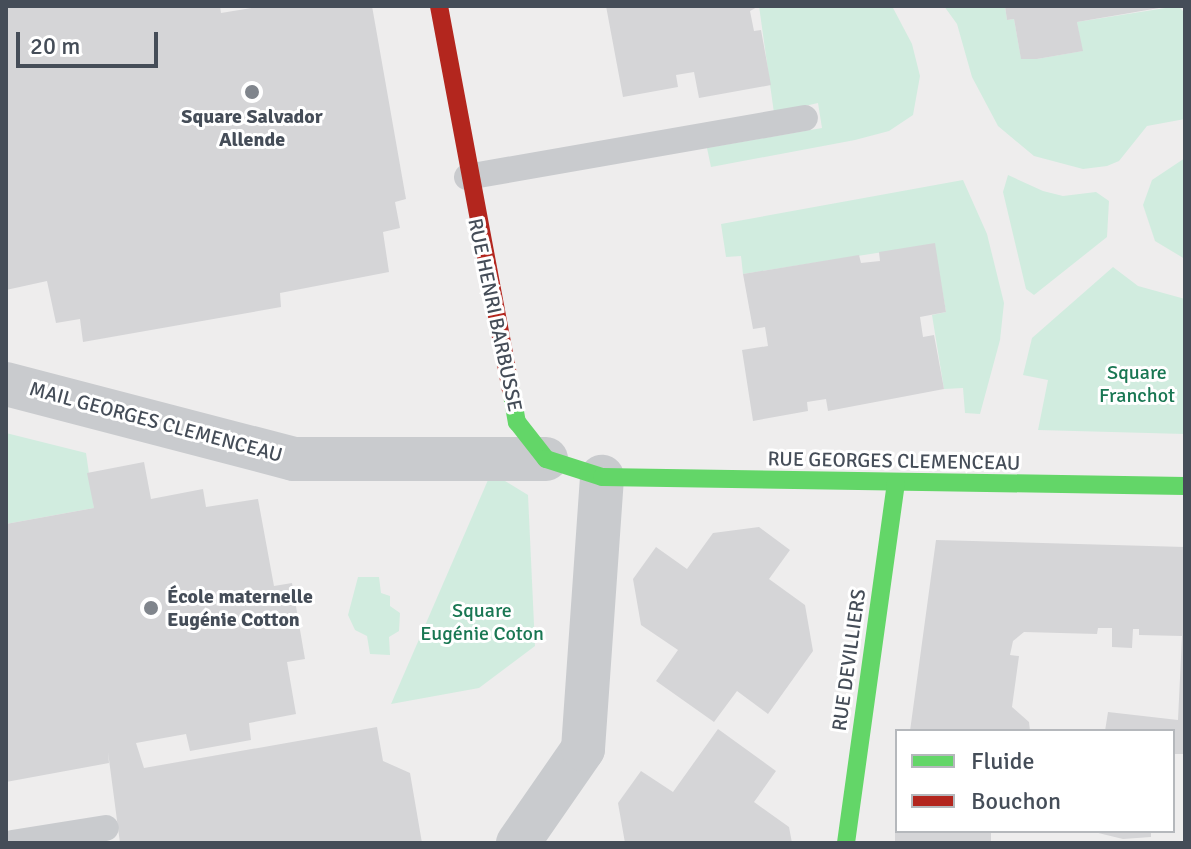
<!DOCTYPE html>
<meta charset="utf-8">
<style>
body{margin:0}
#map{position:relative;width:1191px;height:849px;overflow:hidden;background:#eeeded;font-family:Signika,sans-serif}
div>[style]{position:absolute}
.green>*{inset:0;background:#d1ecdf}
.building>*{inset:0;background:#d5d5d7;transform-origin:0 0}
.lane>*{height:26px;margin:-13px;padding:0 13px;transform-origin:13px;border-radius:13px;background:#c9cbce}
.street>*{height:44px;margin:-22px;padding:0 22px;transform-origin:22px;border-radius:22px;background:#c9cbce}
.fast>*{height:18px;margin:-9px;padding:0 9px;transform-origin:9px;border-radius:9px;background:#63d668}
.jam>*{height:18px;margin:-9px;padding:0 9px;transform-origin:9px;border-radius:9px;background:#b3261e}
.dots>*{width:22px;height:22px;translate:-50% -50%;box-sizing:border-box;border:4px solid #fff;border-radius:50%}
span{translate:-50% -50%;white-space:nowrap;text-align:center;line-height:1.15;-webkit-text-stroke:6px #fff;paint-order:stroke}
.poi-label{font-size:20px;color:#454d58;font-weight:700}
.left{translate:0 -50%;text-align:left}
.street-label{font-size:20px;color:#454d58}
.park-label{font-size:20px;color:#197753}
.frame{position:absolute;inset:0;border:8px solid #454d58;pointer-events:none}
.legend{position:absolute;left:895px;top:729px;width:280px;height:104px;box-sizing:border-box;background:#fff;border:2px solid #b5b8bc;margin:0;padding:10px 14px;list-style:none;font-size:24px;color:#454d58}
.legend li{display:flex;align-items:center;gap:16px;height:40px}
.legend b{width:40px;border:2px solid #b5b8bc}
.scale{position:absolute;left:16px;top:32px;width:142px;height:36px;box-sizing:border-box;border:4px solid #454d58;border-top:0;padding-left:10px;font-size:24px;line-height:28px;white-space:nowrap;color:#454d58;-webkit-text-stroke:6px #fff;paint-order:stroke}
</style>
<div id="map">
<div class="green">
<div style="clip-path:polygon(759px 6px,892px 6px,912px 44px,920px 76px,913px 115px,889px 131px,855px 140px,711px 167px,707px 148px,822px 128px,818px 103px,774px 113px)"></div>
<div style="clip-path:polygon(944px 6px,1005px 6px,1007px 20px,1014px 19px,1021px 58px,1037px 59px,1082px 51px,1077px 22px,1178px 6px,1185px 13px,1185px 119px,1147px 126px,1119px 161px,1107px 166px,1083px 169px,1034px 156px,998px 126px,972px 77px,957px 24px)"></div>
<div style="clip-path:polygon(1185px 158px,1185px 259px,1155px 241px,1143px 205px,1152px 180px)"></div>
<div style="clip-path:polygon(1008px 175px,1043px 191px,1063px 196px,1096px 192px,1109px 201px,1107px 237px,1034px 295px,1026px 289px,1003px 192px)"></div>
<div style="clip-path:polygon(963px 180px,987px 234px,1004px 303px,1000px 340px,980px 414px,965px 413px,963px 388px,944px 389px,932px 315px,946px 312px,934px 244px,743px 274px,741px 256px,726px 257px,721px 224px)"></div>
<div style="clip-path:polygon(1113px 267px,1138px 286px,1185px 299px,1185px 434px,1038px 430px,1048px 380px,1023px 375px,1032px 338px)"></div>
<div style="clip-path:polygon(6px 433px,86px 453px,94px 508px,6px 524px)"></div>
<div style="clip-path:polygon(488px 480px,505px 481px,528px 495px,535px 646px,479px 688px,391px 704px)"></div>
<div style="clip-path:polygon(358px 577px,379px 577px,381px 593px,390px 596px,390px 606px,400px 613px,399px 631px,389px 637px,390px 655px,370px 654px,367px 636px,355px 630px,348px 615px)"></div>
</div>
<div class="building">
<div style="clip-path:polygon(6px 6px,220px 6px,221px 13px,263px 6px,372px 6px,406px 199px,395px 202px,400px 228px,383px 232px,389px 272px,280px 293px,281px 307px,83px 342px,80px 319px,56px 323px,47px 281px,6px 290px)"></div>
<div style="clip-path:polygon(606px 6px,759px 6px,750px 11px,754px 31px,761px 30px,771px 85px,699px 98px,694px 72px,676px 75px,678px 87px,623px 97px)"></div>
<div style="clip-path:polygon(1005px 6px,1159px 6px,1159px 8px,1077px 22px,1083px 51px,1037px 59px,1021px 59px,1014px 19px,1007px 20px)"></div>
<div style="clip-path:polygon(935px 243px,946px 312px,920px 317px,923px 337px,934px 335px,944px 389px,828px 411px,826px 399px,807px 402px,808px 411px,753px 421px,742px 350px,768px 346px,765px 327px,753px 329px,743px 274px,859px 255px,861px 263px,880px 261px,879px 252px)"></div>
<div style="clip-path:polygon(144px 462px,151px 499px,203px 489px,206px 507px,258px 499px,274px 586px,292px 583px,305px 659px,287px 662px,296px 714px,249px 723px,251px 740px,190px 751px,186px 734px,136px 743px,144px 768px,377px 727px,383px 761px,410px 773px,422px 843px,120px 843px,108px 752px,109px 763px,6px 782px,6px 524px,94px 508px,87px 473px)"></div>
<div style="clip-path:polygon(759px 527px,790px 550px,769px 579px,805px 605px,813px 651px,768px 714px,737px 691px,714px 722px,656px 681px,678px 650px,641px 625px,633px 579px,656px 547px,687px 569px,713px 533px)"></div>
<div style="clip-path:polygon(936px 540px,1185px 547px,1185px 754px,1173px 754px,1173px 731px,1105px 731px,1108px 712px,1178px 720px,1182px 636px,1139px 635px,1139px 629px,1133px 629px,1132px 648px,1112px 647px,1112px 628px,1098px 628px,1097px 634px,1024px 632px,1013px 641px,1010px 655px,1019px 656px,1012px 707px,1029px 722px,1030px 731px,910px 731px)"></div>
<div style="clip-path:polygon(718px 729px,776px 771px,754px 802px,789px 827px,792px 843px,625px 843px,618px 803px,641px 771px,673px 792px)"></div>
<div style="left:895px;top:831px;width:96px;height:12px"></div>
<div style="clip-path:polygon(1090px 831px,1151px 831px,1151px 837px,1123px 839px)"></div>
</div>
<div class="lane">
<div style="left:467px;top:177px;width:343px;rotate:-9.9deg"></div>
<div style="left:12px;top:843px;width:95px;rotate:-9.1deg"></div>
</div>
<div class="street">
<div style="left:6px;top:384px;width:298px;rotate:14.6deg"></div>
<div style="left:294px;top:459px;width:252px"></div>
<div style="left:518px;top:843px;width:114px;rotate:-55.3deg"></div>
<div style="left:583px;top:749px;width:273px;rotate:-86deg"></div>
</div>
<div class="fast">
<div style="left:511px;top:389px;width:34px;rotate:80deg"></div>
<div style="left:517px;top:422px;width:47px;rotate:51.9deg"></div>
<div style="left:546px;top:459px;width:59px;rotate:17.8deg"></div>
<div style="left:602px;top:477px;width:583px;rotate:0.88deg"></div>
<div style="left:846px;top:843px;width:363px;rotate:-82.1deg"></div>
</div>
<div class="jam">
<div style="left:439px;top:6px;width:390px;rotate:79.4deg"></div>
</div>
<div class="dots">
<div style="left:252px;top:92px;background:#80858c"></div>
<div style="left:151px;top:608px;background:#80858c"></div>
</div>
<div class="poi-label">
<span style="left:252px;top:128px">Square Salvador<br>Allende</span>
<span class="left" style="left:167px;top:608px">École maternelle<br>Eugénie Cotton</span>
</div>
<div class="street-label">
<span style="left:495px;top:315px;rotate:78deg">RUE HENRI BARBUSSE</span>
<span style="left:156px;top:422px;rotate:15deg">MAIL GEORGES CLEMENCEAU</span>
<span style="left:894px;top:461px;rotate:1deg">RUE GEORGES CLEMENCEAU</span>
<span style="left:849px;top:660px;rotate:-82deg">RUE DEVILLIERS</span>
</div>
<div class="park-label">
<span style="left:1137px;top:384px">Square<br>Franchot</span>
<span style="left:482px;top:622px">Square<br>Eugénie Coton</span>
</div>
<div class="frame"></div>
<ul class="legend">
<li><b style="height:10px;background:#63d668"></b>Fluide</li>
<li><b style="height:10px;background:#b3261e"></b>Bouchon</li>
</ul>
<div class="scale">20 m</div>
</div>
